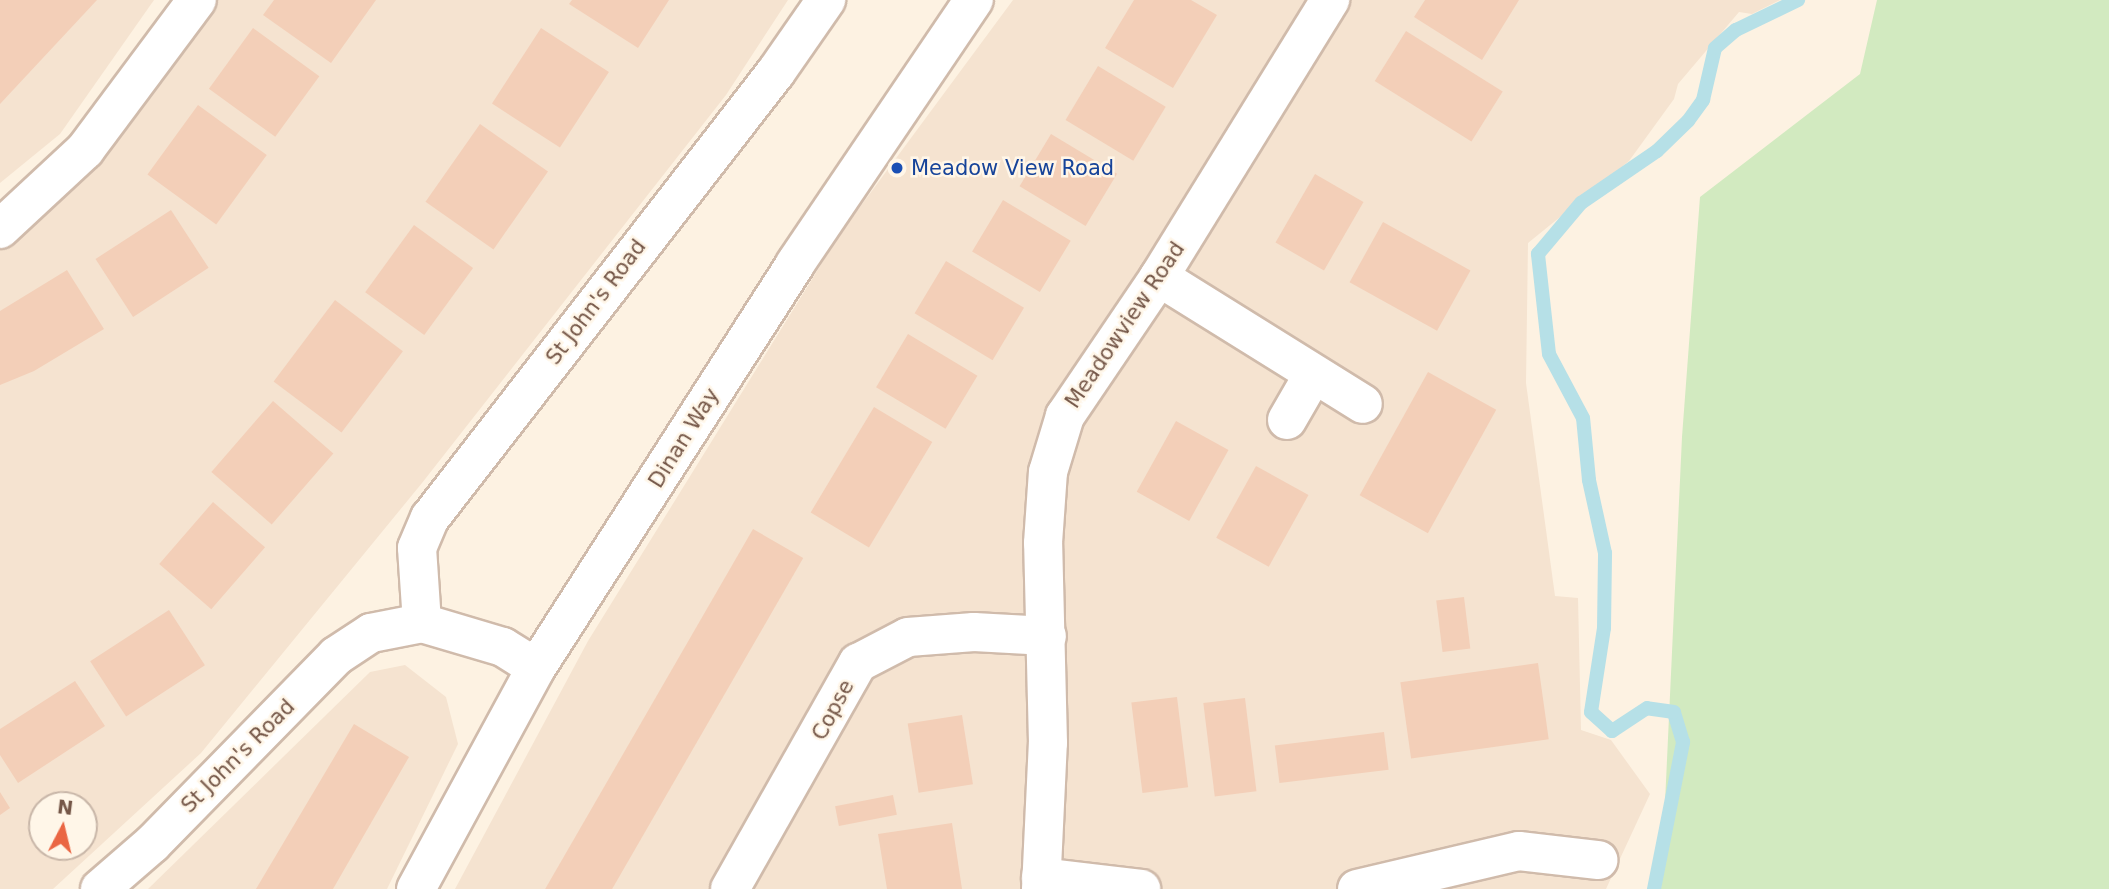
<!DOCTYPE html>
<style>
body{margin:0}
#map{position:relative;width:2109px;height:889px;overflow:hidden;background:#fdf2e2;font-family:"DejaVu Sans",sans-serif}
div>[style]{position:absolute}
.residential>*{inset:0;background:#f5e3d0}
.green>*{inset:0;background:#d2eac0}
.stream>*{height:14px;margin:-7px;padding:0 7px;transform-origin:7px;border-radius:7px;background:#b6e0e7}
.building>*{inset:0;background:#f3cfb8;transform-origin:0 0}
.roads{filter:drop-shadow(2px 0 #d0bbab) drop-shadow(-2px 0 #d0bbab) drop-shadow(0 2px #d0bbab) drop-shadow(0 -2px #d0bbab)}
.street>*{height:38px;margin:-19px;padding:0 19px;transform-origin:19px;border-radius:19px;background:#fff}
.secondary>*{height:38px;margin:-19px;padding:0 19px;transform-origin:19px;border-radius:19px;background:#fff}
.dots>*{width:19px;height:19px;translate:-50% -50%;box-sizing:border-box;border:4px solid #fff6e8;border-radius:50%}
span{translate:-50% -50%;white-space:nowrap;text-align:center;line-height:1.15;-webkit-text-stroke:5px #fff6e8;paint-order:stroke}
.transit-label{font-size:21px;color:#164399}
.left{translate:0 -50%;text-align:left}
.street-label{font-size:21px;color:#755748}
.north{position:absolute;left:28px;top:791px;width:70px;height:70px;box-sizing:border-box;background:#fff6e8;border:2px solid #c8b6a8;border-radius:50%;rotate:7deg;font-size:19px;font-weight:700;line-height:28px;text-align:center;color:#755748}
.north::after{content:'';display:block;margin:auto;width:24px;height:32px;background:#ea6643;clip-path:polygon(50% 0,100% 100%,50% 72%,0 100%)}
</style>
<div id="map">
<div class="residential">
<div style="clip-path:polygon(0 0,154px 0,60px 134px,0 183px)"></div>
<div style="clip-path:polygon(evenodd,204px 0,788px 0,726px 95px,422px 483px,201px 753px,53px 889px,0 889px,0 239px,204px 0,42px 805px,84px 805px,84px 847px,42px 847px,42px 805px)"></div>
<div style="clip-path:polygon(1013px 0,1780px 0,1752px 14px,1739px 12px,1678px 84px,1674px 99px,1629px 161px,1528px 243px,1526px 383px,1555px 596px,1578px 598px,1581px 730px,1611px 740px,1650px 794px,1606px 889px,455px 889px,588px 641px,840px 234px)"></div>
<div style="clip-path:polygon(405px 665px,446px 697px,458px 744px,387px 889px,148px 889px,370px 672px)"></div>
</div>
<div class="green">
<div style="clip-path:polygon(1877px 0,2109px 0,2109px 889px,1661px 889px,1682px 437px,1700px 197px,1860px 74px)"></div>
</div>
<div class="stream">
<div style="left:1654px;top:889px;width:150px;rotate:-78.8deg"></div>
<div style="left:1683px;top:742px;width:31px;rotate:-107deg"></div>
<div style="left:1674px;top:712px;width:27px;rotate:-172deg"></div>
<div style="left:1647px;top:708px;width:42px;rotate:146.7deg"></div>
<div style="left:1612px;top:731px;width:28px;rotate:-138deg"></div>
<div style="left:1591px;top:712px;width:85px;rotate:-81.2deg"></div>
<div style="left:1604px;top:628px;width:75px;rotate:-89.2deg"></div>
<div style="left:1605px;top:553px;width:75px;rotate:-102.4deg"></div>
<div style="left:1589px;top:480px;width:62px;rotate:-95.5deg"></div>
<div style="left:1583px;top:418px;width:72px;rotate:-118deg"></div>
<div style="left:1549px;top:354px;width:101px;rotate:-96.3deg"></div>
<div style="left:1538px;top:254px;width:67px;rotate:-49.9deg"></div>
<div style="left:1581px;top:203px;width:92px;rotate:-34.4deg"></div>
<div style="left:1657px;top:151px;width:43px;rotate:-44.1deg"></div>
<div style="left:1688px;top:121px;width:26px;rotate:-54deg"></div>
<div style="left:1703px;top:100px;width:53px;rotate:-77deg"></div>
<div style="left:1715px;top:48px;width:28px;rotate:-41deg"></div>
<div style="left:1736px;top:30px;width:69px;rotate:-25.8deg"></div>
</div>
<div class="building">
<div style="clip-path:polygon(0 0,97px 0,0 104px)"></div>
<div style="clip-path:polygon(274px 0,376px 0,331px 63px,263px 15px)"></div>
<div style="clip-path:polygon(572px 0,669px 0,638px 48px,569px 4px)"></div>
<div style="clip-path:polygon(1134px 0,1191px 0,1217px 15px,1173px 88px,1105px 48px)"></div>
<div style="clip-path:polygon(1425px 0,1519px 0,1482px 60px,1414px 17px)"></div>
<div style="left:253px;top:28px;width:82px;height:75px;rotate:36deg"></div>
<div style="left:541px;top:28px;width:81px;height:90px;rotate:33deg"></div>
<div style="left:1406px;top:31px;width:114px;height:59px;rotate:32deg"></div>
<div style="left:1098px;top:66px;width:79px;height:63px;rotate:31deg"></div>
<div style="left:198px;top:105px;width:85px;height:86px;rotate:36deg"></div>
<div style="left:480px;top:124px;width:83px;height:95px;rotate:35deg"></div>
<div style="left:1051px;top:134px;width:77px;height:61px;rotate:31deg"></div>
<div style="left:1315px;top:174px;width:56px;height:79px;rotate:30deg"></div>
<div style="left:1003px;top:200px;width:79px;height:60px;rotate:31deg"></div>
<div style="left:171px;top:210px;width:69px;height:90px;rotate:57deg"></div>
<div style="left:1383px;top:222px;width:100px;height:69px;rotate:29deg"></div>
<div style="left:414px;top:225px;width:73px;height:83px;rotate:36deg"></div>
<div style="left:946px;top:261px;width:91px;height:61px;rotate:31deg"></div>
<div style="clip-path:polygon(67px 270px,104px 329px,34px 371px,0 385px,0 311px)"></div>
<div style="left:335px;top:300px;width:85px;height:102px;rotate:37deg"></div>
<div style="left:908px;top:334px;width:81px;height:62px;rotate:31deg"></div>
<div style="left:1428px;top:372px;width:78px;height:141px;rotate:29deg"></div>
<div style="left:273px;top:401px;width:80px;height:94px;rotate:41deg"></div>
<div style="left:874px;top:407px;width:68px;height:123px;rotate:31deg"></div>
<div style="left:1176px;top:421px;width:60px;height:81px;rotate:29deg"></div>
<div style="left:1256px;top:466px;width:60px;height:82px;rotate:29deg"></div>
<div style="left:213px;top:502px;width:69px;height:82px;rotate:41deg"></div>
<div style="left:753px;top:529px;width:58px;height:417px;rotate:30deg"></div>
<div style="left:1464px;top:597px;width:52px;height:28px;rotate:83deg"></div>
<div style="left:169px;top:610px;width:66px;height:94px;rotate:57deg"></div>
<div style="left:1538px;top:663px;width:77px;height:139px;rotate:82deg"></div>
<div style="clip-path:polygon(75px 681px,105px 726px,18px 783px,0 755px,0 729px)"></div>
<div style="left:1177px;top:697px;width:91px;height:46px;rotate:83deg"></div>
<div style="left:1245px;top:698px;width:94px;height:42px;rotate:83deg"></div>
<div style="left:962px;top:715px;width:70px;height:55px;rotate:81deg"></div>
<div style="clip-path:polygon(354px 724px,409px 757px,333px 889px,256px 889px)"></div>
<div style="left:1384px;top:732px;width:38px;height:110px;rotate:83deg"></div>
<div style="clip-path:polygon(0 792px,10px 808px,0 815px)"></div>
<div style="left:893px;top:795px;width:20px;height:59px;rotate:79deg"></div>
<div style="clip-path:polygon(952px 823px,962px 889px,887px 889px,878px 834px)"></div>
</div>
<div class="roads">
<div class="street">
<div style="left:0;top:229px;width:116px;rotate:-42.9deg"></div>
<div style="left:85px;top:150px;width:187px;rotate:-53.3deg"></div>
<div style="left:1159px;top:277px;width:240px;rotate:31.9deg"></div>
<div style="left:1287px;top:420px;width:52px;rotate:-60deg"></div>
<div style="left:422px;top:623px;width:75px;rotate:-93.8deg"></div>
<div style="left:417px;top:548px;width:33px;rotate:-67deg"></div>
<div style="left:430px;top:518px;width:564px;rotate:-52.2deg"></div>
<div style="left:776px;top:72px;width:88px;rotate:-55.2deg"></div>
<div style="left:1041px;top:877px;width:101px;rotate:6.8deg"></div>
<div style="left:730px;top:889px;width:260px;rotate:-60.5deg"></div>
<div style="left:858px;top:663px;width:56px;rotate:-27.5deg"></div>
<div style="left:908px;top:637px;width:66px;rotate:-4.3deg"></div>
<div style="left:974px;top:632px;width:73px;rotate:3.1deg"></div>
<div style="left:1041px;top:889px;width:146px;rotate:-87.3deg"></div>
<div style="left:1048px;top:743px;width:200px;rotate:-91.4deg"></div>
<div style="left:1043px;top:543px;width:71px;rotate:-86deg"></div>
<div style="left:1048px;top:472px;width:59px;rotate:-73.1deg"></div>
<div style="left:1065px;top:416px;width:168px;rotate:-55.9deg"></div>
<div style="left:1159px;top:277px;width:326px;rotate:-58.3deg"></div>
<div style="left:1357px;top:889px;width:166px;rotate:-13.2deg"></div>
<div style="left:1519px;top:851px;width:80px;rotate:6.5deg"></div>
</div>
<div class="secondary">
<div style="left:100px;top:889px;width:69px;rotate:-40.9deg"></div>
<div style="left:152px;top:844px;width:263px;rotate:-45.6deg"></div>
<div style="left:336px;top:656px;width:42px;rotate:-33.3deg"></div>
<div style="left:371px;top:633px;width:52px;rotate:-11.1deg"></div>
<div style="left:422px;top:623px;width:84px;rotate:16.5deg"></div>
<div style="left:503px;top:647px;width:39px;rotate:32deg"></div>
<div style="left:416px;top:889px;width:251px;rotate:-61.5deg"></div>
<div style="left:536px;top:668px;width:480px;rotate:-57.3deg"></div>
<div style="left:795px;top:264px;width:319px;rotate:-55.9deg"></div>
</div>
</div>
<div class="dots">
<div style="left:897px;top:168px;background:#1a4fb4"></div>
</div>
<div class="transit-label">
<span class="left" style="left:911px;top:168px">Meadow View Road</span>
</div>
<div class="street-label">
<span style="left:596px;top:302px;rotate:-53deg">St John's Road</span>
<span style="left:1125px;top:325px;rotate:-56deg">Meadowview Road</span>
<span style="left:684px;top:438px;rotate:-58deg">Dinan Way</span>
<span style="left:833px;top:710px;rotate:-62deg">Copse</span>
<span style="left:238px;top:756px;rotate:-45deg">St John's Road</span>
</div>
<div class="north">N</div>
</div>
